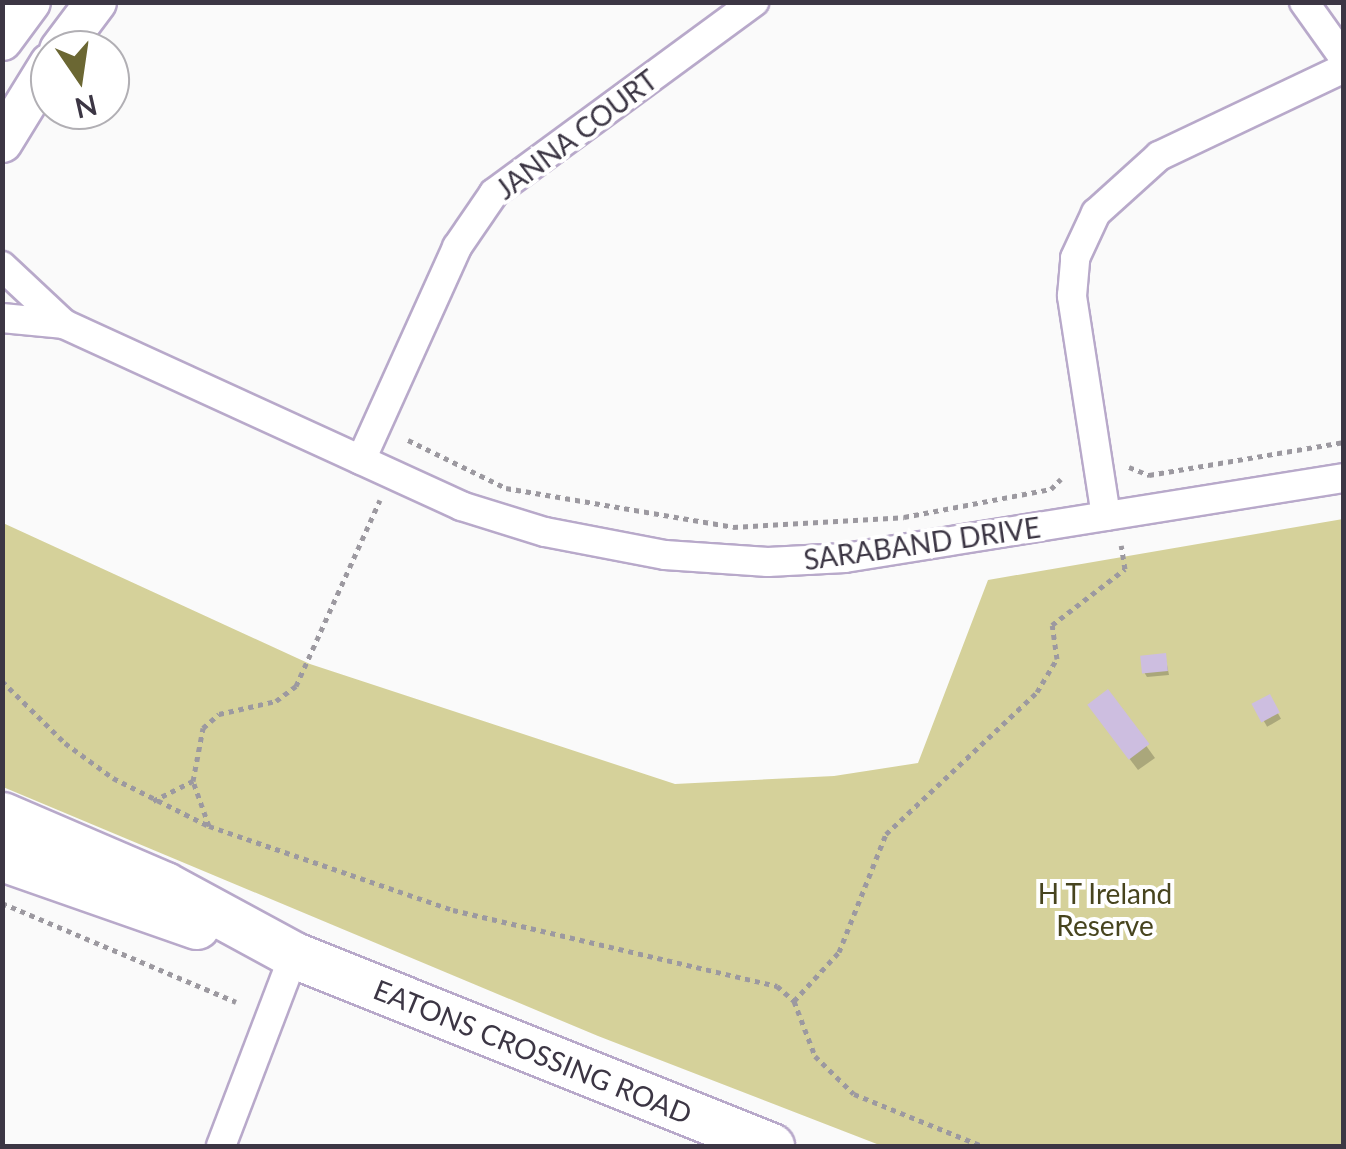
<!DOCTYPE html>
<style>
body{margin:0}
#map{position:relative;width:1346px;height:1149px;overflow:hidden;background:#fafafa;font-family:Lato,sans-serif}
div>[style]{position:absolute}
.green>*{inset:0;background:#d5d19a}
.shadow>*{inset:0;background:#0003;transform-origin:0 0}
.building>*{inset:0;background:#cdbee0;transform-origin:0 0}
.path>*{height:5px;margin-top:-2.5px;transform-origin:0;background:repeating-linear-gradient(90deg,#9c99a0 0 5px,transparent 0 10px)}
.roads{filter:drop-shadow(2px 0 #b8a9ca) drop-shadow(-2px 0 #b8a9ca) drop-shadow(0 2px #b8a9ca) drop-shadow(0 -2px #b8a9ca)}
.street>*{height:28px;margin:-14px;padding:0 14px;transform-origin:14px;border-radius:14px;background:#fff}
.secondary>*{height:40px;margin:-20px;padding:0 20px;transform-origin:20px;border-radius:20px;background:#fff}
.primary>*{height:45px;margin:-22.5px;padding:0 22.5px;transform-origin:22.5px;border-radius:22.5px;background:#fff}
span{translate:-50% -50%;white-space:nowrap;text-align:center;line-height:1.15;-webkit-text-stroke:8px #fff;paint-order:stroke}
.street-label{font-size:28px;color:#3c3644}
.park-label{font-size:28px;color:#47441e}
.frame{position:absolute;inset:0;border:5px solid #3c3644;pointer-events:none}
.north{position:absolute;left:30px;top:30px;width:100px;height:100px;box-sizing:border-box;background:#fff;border:2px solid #b1afb4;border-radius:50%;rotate:167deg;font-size:28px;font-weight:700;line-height:40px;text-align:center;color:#3c3644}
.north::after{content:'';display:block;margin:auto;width:35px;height:45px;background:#6b6733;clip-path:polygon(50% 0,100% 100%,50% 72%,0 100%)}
</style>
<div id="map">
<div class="green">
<div style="clip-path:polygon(1343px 519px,1343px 1146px,882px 1146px,598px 1036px,3px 787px,3px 523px,310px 664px,675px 784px,834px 776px,918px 763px,988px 580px)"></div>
</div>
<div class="shadow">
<div style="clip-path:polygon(1165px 655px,1169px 675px,1147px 677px,1144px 672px)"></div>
<div style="clip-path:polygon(1108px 693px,1155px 758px,1138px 770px,1098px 717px)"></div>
<div style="left:1269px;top:698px;width:24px;height:16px;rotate:60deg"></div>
</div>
<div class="building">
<div style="left:1166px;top:653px;width:18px;height:26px;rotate:84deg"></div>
<div style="left:1108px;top:689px;width:69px;height:26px;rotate:53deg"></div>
<div style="left:1270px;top:694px;width:21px;height:21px;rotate:62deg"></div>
</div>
<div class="path">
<div style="left:408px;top:440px;width:109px;rotate:26.1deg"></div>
<div style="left:506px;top:488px;width:230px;rotate:9.7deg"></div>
<div style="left:733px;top:527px;width:171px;rotate:-3.3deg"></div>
<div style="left:904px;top:517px;width:150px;rotate:-10.8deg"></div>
<div style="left:1051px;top:489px;width:14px;rotate:-45deg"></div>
<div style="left:1129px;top:467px;width:22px;rotate:22deg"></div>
<div style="left:1149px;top:475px;width:198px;rotate:-9.6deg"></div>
<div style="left:2px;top:681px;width:88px;rotate:44.5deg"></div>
<div style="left:65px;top:743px;width:59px;rotate:36.1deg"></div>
<div style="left:113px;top:778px;width:107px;rotate:26.6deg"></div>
<div style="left:209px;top:826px;width:258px;rotate:19deg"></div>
<div style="left:453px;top:910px;width:333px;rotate:13.2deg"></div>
<div style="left:777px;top:986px;width:23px;rotate:41deg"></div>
<div style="left:794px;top:1001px;width:59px;rotate:69.1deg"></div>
<div style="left:815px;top:1056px;width:54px;rotate:44.3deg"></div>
<div style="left:854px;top:1094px;width:138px;rotate:22.1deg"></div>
<div style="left:153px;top:801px;width:45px;rotate:-26.6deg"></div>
<div style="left:209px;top:826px;width:48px;rotate:-109.6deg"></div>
<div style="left:193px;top:781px;width:54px;rotate:-79.3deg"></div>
<div style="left:203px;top:728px;width:21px;rotate:-41deg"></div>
<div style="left:219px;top:714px;width:58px;rotate:-12.8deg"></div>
<div style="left:276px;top:701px;width:25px;rotate:-37deg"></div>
<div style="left:296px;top:686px;width:204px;rotate:-65.7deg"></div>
<div style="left:2px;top:903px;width:254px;rotate:22.9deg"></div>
<div style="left:794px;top:1001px;width:67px;rotate:-47.4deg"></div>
<div style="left:839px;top:952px;width:127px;rotate:-68.3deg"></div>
<div style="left:886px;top:834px;width:207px;rotate:-43.2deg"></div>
<div style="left:1037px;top:692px;width:39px;rotate:-59deg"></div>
<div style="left:1057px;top:659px;width:34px;rotate:-98deg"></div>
<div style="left:1052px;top:625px;width:92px;rotate:-37.5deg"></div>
<div style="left:1125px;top:569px;width:24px;rotate:-99deg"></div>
</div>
<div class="roads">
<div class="street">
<div style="left:1304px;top:2px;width:69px;rotate:54.5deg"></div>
<div style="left:2px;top:266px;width:85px;rotate:43.1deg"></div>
<div style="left:64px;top:324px;width:437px;rotate:24.6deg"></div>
<div style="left:461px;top:506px;width:88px;rotate:17.2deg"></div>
<div style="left:545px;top:532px;width:122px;rotate:10.9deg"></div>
<div style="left:665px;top:555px;width:103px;rotate:3.9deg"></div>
<div style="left:768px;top:562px;width:77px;rotate:-3deg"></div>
<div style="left:845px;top:558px;width:505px;rotate:-9.11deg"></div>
<div style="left:2px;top:318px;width:62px;rotate:5.5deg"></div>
<div style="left:361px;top:460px;width:234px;rotate:-65.7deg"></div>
<div style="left:457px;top:247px;width:65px;rotate:-55.6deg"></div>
<div style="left:494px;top:193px;width:323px;rotate:-36.3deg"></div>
<div style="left:1106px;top:516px;width:223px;rotate:-98.8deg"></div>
<div style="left:1072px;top:296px;width:38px;rotate:-85deg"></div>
<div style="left:1075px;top:258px;width:50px;rotate:-65deg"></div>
<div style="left:1096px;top:213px;width:85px;rotate:-42.1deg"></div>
<div style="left:1159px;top:156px;width:205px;rotate:-25.4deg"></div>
<div style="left:221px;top:1146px;width:204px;rotate:-69.1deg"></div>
</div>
<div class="secondary">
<div style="left:2px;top:40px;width:47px;rotate:-53.6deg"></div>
<div style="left:60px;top:50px;width:60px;rotate:-53.1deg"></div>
<div style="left:2px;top:142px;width:92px;rotate:-58.4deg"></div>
</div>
<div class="primary">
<div style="left:2px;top:815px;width:177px;rotate:23.2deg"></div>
<div style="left:165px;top:885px;width:147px;rotate:28.5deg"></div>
<div style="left:294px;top:955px;width:514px;rotate:21.82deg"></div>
<div style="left:2px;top:858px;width:206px;rotate:19.3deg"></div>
</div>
</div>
<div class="street-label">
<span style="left:576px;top:134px;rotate:-37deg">JANNA COURT</span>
<span style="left:922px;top:543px;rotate:-8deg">SARABAND DRIVE</span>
<span style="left:533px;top:1051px;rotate:22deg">EATONS CROSSING ROAD</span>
</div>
<div class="park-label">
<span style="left:1105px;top:909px">H T Ireland<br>Reserve</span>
</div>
<div class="frame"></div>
<div class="north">N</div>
</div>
